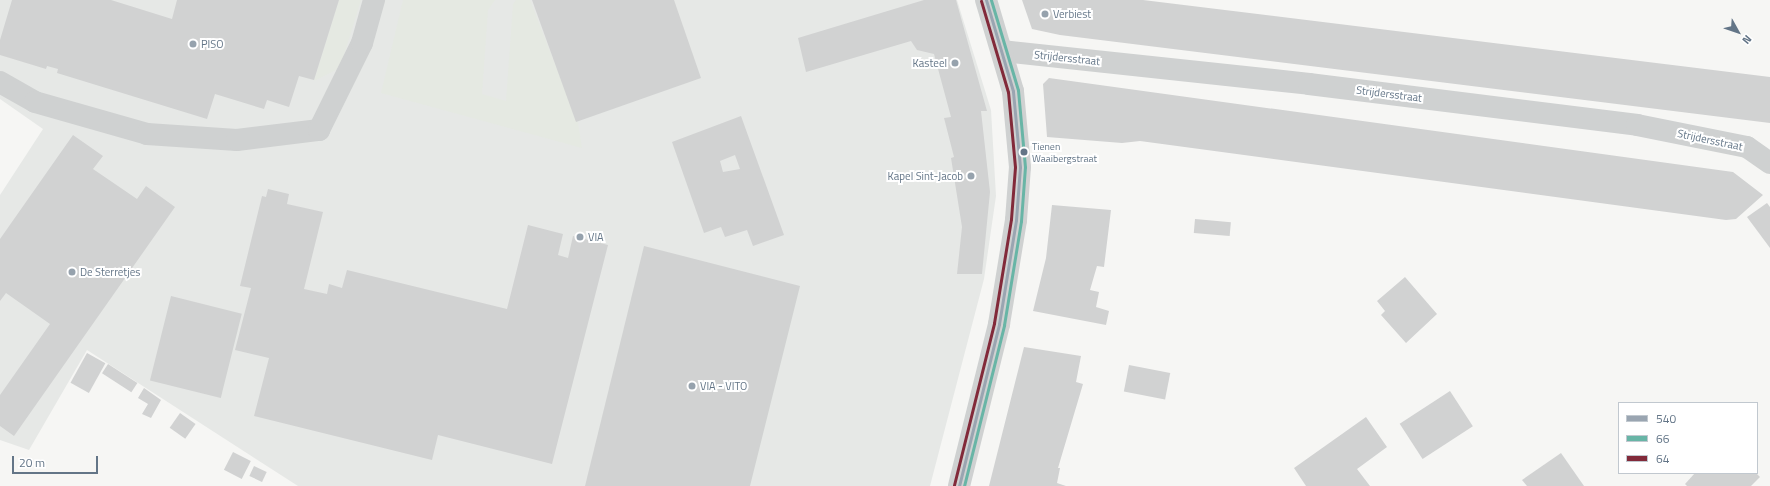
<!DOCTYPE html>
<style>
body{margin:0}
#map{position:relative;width:1770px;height:486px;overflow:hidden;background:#f6f6f4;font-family:"Titillium Web",sans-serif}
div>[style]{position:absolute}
.built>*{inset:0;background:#e6e8e6}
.green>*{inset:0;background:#e5e9e2}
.building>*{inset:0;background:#d1d2d2;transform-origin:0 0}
.minor>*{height:22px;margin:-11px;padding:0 11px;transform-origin:11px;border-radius:11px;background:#cfd1d1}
.bus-1>*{height:3px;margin:-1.5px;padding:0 1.5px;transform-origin:1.5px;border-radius:1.5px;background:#9aa5b1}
.bus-2>*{height:3px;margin:-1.5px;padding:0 1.5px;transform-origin:1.5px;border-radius:1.5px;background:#68b5a6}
.bus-3>*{height:3px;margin:-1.5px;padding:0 1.5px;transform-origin:1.5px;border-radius:1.5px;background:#822a3a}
.dots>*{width:11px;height:11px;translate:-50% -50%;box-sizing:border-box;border:2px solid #fff;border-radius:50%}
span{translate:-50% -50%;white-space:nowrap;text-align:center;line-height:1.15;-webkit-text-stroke:4px #fff;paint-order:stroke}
.bus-label{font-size:10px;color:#637587}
.left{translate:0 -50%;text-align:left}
.poi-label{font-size:11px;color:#637587}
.right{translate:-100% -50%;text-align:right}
.street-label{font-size:11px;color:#637587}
.legend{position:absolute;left:1618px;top:402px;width:140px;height:72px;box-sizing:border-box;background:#fff;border:1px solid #c1c8cf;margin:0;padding:5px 7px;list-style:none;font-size:12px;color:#637587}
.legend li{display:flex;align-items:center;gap:8px;height:20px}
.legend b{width:20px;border:1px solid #c1c8cf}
.north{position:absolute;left:1718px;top:12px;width:40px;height:40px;-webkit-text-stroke:3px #fff;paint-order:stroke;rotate:130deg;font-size:11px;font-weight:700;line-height:16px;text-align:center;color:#637587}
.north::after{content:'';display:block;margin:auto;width:14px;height:18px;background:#637587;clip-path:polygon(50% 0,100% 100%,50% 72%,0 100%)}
.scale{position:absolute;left:12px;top:456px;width:86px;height:18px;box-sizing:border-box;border:2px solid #637587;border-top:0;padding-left:5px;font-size:12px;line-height:14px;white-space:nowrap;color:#637587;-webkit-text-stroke:3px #fff;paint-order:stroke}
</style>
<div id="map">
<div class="built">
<div style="clip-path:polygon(0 0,957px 0,991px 110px,996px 196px,984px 279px,930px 486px,298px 486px,87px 350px,29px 450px,0 440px,0 195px,43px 129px,0 99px)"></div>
</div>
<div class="green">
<div style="clip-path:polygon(339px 0,361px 0,340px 68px,314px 81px)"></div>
<div style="clip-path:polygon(403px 0,495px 0,488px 10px,482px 94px,506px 101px,513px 4px,516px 0,530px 0,578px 123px,582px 148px,381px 93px)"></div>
</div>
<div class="building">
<div style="clip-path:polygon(12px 0,111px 0,172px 19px,177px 0,339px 0,314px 80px,299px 76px,289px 107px,267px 100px,264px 109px,215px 94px,207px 119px,57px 73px,58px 69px,47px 66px,46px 69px,0 55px,0 40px)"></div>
<div style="clip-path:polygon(532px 0,674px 0,701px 78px,576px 122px)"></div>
<div style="clip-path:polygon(924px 0,956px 0,987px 111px,981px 111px,990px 192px,982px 274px,957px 274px,962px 227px,951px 158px,954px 157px,944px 118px,951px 117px,934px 54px,917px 50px,911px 41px,806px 72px,798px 38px)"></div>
<div style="clip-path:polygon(1022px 0,1143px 0,1770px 77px,1770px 123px,1060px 35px,1032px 29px)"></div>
<div style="clip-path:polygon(1049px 78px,1733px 172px,1763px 195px,1736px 219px,1726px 220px,1140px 141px,1122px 143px,1047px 137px,1043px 84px)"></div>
<div style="clip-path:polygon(evenodd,741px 116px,784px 235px,753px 246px,747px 230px,725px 237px,721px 227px,704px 233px,672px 142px,741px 116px,735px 155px,740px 169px,723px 172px,720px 161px,735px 155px)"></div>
<div style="clip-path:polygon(73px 135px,103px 156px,93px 169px,137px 199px,146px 186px,175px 207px,14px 436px,0 426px,0 395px,50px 324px,6px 293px,0 301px,0 239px)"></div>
<div style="clip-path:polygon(268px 189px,289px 194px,287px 204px,323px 212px,304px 289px,327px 294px,329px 284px,342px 288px,347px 270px,507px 309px,528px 225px,563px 234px,558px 255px,568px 258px,573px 236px,608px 245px,552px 464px,438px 435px,432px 460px,254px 416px,269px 358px,235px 350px,251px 288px,240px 286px,262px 196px,266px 197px)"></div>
<div style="clip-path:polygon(1767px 203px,1770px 207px,1770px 248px,1747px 217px)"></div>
<div style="clip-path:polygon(1052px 205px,1111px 210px,1104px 267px,1097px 266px,1090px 290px,1099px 292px,1096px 307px,1109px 311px,1106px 325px,1033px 311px,1046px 258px)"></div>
<div style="left:1195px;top:219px;width:36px;height:14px;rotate:5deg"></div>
<div style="clip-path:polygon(644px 246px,800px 286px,750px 486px,585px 486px)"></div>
<div style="clip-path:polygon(1405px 277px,1437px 314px,1406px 343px,1381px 315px,1385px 311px,1377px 301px)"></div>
<div style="left:171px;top:296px;width:73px;height:87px;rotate:14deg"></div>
<div style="clip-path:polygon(1024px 347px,1081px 356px,1076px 382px,1083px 384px,1058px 468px,1060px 468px,1057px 483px,1066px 486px,989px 486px)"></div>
<div style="left:87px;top:353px;width:21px;height:34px;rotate:29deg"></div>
<div style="left:108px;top:364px;width:35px;height:11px;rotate:33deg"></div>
<div style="left:1129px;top:365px;width:42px;height:27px;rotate:11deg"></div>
<div style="clip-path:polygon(144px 388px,161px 400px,151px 418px,142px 414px,148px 404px,138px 398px)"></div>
<div style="left:1450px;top:391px;width:42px;height:60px;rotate:57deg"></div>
<div style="left:180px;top:413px;width:19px;height:18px;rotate:35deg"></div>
<div style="clip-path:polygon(1366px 417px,1387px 447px,1357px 469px,1370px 486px,1306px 486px,1294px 468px)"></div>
<div style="left:233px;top:452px;width:20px;height:20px;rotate:27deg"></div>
<div style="clip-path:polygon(1561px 453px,1584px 486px,1527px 486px,1522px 480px)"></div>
<div style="left:254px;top:466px;width:14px;height:11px;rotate:25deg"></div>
<div style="clip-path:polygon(1695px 473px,1756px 473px,1760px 477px,1751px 486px,1687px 486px,1685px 484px)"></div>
</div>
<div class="minor">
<div style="left:1002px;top:51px;width:309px;rotate:6.1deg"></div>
<div style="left:1309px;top:84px;width:331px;rotate:7.1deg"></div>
<div style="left:1637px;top:125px;width:112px;rotate:11.3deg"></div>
<div style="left:1747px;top:147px;width:28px;rotate:35deg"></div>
<div style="left:0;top:82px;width:40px;rotate:29.7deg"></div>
<div style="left:35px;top:102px;width:116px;rotate:15.9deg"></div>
<div style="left:147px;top:134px;width:90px;rotate:3.8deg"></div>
<div style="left:237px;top:140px;width:83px;rotate:-7deg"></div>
<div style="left:319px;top:130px;width:97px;rotate:-63.7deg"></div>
<div style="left:362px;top:43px;width:45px;rotate:-74.4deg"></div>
<div style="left:959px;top:486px;width:167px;rotate:-76.1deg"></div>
<div style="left:999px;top:324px;width:105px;rotate:-80.7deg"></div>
<div style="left:1016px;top:220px;width:53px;rotate:-85.7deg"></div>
<div style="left:1020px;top:167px;width:76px;rotate:-95.3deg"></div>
<div style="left:1013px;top:91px;width:95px;rotate:-106.5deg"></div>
</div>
<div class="bus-1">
<div style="left:959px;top:486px;width:167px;rotate:-76.1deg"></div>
<div style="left:999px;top:324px;width:105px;rotate:-80.7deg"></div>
<div style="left:1016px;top:220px;width:53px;rotate:-85.7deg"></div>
<div style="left:1020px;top:167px;width:76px;rotate:-95.3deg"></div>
<div style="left:1013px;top:91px;width:95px;rotate:-106.5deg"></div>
</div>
<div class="bus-2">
<div style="left:964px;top:486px;width:166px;rotate:-76deg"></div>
<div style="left:1004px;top:325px;width:105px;rotate:-80.7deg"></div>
<div style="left:1021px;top:221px;width:54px;rotate:-85.8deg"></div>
<div style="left:1025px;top:167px;width:77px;rotate:-95.2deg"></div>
<div style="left:1018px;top:90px;width:94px;rotate:-106.7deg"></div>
</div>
<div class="bus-3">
<div style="left:954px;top:485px;width:167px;rotate:-76.1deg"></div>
<div style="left:994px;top:323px;width:105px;rotate:-80.7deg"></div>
<div style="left:1011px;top:219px;width:52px;rotate:-85.6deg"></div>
<div style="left:1015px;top:167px;width:75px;rotate:-95.3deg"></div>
<div style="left:1008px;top:92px;width:95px;rotate:-106.5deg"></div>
</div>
<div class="dots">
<div style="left:1045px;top:14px;background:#96a2ad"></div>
<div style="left:193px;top:44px;background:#96a2ad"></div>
<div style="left:955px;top:63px;background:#96a2ad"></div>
<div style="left:1024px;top:152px;background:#637587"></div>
<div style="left:971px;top:176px;background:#96a2ad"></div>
<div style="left:580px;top:237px;background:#96a2ad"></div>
<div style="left:72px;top:272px;background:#96a2ad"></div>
<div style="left:692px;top:386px;background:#96a2ad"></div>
</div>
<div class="bus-label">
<span class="left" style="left:1032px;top:152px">Tienen<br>Waaibergstraat</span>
</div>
<div class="poi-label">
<span class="left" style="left:1053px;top:14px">Verbiest</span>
<span class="left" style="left:201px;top:44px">PISO</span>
<span class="right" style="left:947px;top:63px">Kasteel</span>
<span class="right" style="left:963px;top:176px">Kapel Sint-Jacob</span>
<span class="left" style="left:588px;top:237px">VIA</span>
<span class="left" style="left:80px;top:272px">De Sterretjes</span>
<span class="left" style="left:700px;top:386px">VIA - VITO</span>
</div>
<div class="street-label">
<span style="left:1067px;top:58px;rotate:6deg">Strijdersstraat</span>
<span style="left:1389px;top:94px;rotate:7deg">Strijdersstraat</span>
<span style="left:1710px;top:140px;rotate:12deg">Strijdersstraat</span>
</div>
<ul class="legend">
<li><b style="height:5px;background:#9aa5b1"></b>540</li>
<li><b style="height:5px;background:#68b5a6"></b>66</li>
<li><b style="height:5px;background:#822a3a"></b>64</li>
</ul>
<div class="north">N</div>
<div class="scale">20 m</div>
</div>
